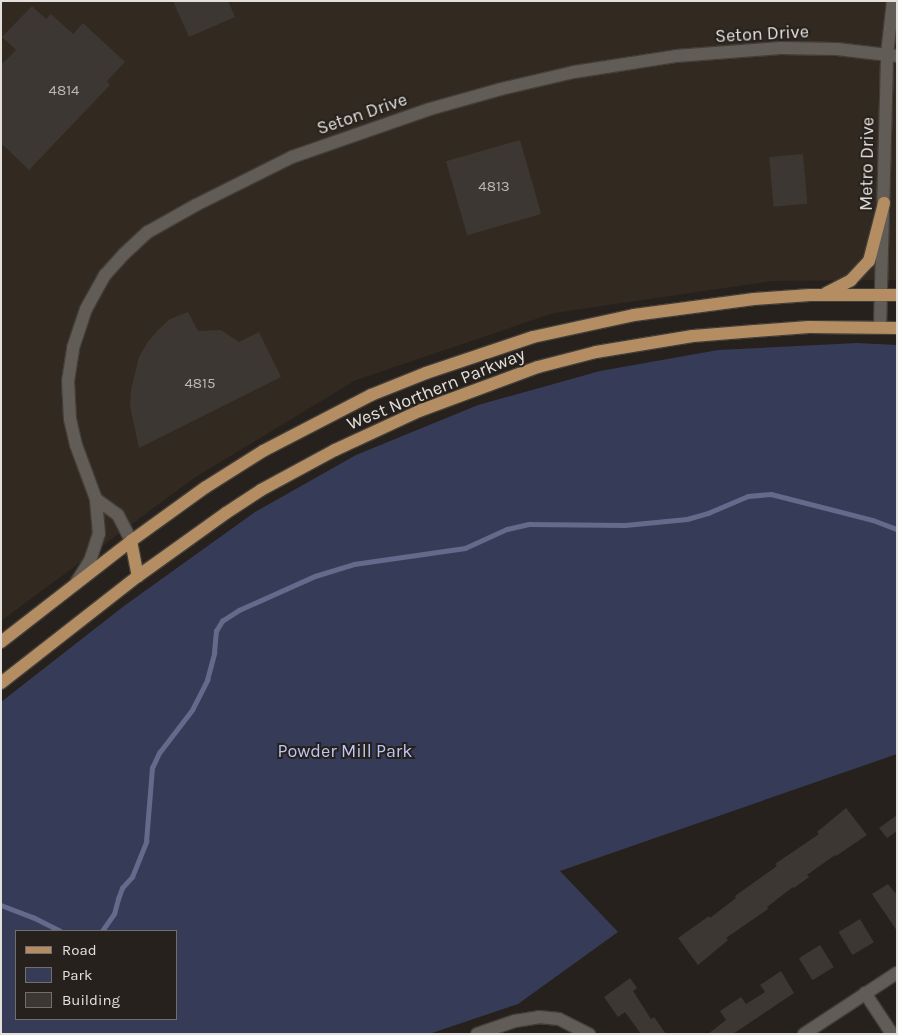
<!DOCTYPE html>
<style>
body{margin:0}
#map{position:relative;width:898px;height:1035px;overflow:hidden;background:#26211c;font-family:Karla,sans-serif}
div>[style]{position:absolute}
.built>*{inset:0;background:#322920}
.green>*{inset:0;background:#363b58}
.stream>*{height:4.5px;margin:-2.25px;padding:0 2.25px;transform-origin:2.25px;border-radius:2.25px;background:#646a8c}
.building>*{inset:0;background:#3c3732;transform-origin:0 0}
.roads{filter:drop-shadow(1px 0 #423e3a) drop-shadow(-1px 0 #423e3a) drop-shadow(0 1px #423e3a) drop-shadow(0 -1px #423e3a)}
.minor>*{height:12px;margin:-6px;padding:0 6px;transform-origin:6px;border-radius:6px;background:#625c57}
.major>*{height:12px;margin:-6px;padding:0 6px;transform-origin:6px;border-radius:6px;background:#b48e62}
span{translate:-50% -50%;white-space:nowrap;text-align:center;line-height:1.15;-webkit-text-stroke:4px #26211c;paint-order:stroke}
.number-label{font-size:15px;color:#bab6b2}
.number-label span{-webkit-text-stroke-width:0}
.street-label{font-size:18px;color:#e4e1dd}
.park-label{font-size:18px;color:#bcc5f5}
.frame{position:absolute;inset:0;border:2px solid #e4e1dd;pointer-events:none}
.legend{position:absolute;left:15px;top:930px;width:162px;height:90px;box-sizing:border-box;background:#26211c;border:1px solid #726e69;margin:0;padding:6px 9px;list-style:none;font-size:15px;color:#e4e1dd}
.legend li{display:flex;align-items:center;gap:10px;height:25px}
.legend b{width:25px;border:1px solid #726e69}
</style>
<div id="map">
<div class="built">
<div style="clip-path:polygon(1px 1px,897px 1px,897px 280px,772px 281px,554px 313px,356px 380px,194px 478px,1px 621px)"></div>
</div>
<div class="green">
<div style="clip-path:polygon(evenodd,857px 343px,897px 345px,897px 754px,560px 871px,618px 932px,518px 1004px,429px 1034px,1px 1034px,1px 702px,124px 606px,255px 512px,356px 455px,478px 405px,600px 371px,718px 350px,857px 343px,16px 931px,176px 931px,176px 1019px,16px 1019px,16px 931px)"></div>
</div>
<div class="stream">
<div style="left:1px;top:905px;width:34px;rotate:21deg"></div>
<div style="left:33px;top:917px;width:30px;rotate:27deg"></div>
<div style="left:102px;top:931px;width:21px;rotate:-55deg"></div>
<div style="left:114px;top:914px;width:16px;rotate:-75deg"></div>
<div style="left:118px;top:899px;width:12px;rotate:-70deg"></div>
<div style="left:122px;top:888px;width:15px;rotate:-48deg"></div>
<div style="left:132px;top:877px;width:38px;rotate:-68deg"></div>
<div style="left:146px;top:842px;width:74px;rotate:-85.4deg"></div>
<div style="left:152px;top:768px;width:17px;rotate:-65deg"></div>
<div style="left:159px;top:753px;width:54px;rotate:-52.5deg"></div>
<div style="left:192px;top:710px;width:34px;rotate:-63deg"></div>
<div style="left:207px;top:680px;width:28px;rotate:-75deg"></div>
<div style="left:214px;top:653px;width:22px;rotate:-85deg"></div>
<div style="left:216px;top:631px;width:12px;rotate:-59deg"></div>
<div style="left:222px;top:621px;width:20px;rotate:-33deg"></div>
<div style="left:239px;top:610px;width:83px;rotate:-24.1deg"></div>
<div style="left:315px;top:576px;width:41px;rotate:-17.1deg"></div>
<div style="left:354px;top:564px;width:112px;rotate:-8.2deg"></div>
<div style="left:465px;top:548px;width:46px;rotate:-24.3deg"></div>
<div style="left:507px;top:529px;width:23px;rotate:-13deg"></div>
<div style="left:529px;top:524px;width:96px;rotate:0.6deg"></div>
<div style="left:625px;top:525px;width:62px;rotate:-5.5deg"></div>
<div style="left:687px;top:519px;width:22px;rotate:-16deg"></div>
<div style="left:708px;top:513px;width:43px;rotate:-23deg"></div>
<div style="left:748px;top:496px;width:23px;rotate:-5deg"></div>
<div style="left:771px;top:494px;width:105px;rotate:14.3deg"></div>
<div style="left:873px;top:520px;width:26px;rotate:21deg"></div>
</div>
<div class="building">
<div style="clip-path:polygon(173px 1px,228px 1px,235px 17px,189px 37px)"></div>
<div style="clip-path:polygon(32px 6px,46px 19px,51px 14px,73px 34px,83px 23px,125px 62px,107px 81px,110px 85px,29px 170px,1px 143px,1px 65px,16px 50px,2px 37px)"></div>
<div style="left:520px;top:140px;width:77px;height:77px;rotate:74deg"></div>
<div style="left:803px;top:154px;width:50px;height:34px;rotate:85deg"></div>
<div style="clip-path:polygon(188px 312px,198px 331px,221px 330px,239px 342px,259px 332px,281px 377px,139px 448px,130px 406px,131px 390px,139px 357px,147px 343px,158px 330px,170px 319px)"></div>
<div style="clip-path:polygon(846px 808px,867px 835px,836px 856px,835px 855px,807px 875px,809px 877px,794px 888px,793px 887px,767px 907px,768px 909px,726px 938px,728px 940px,698px 965px,678px 938px,709px 916px,710px 918px,736px 898px,735px 896px,777px 866px,775px 864px,819px 834px,817px 832px)"></div>
<div style="clip-path:polygon(897px 815px,897px 831px,887px 838px,879px 828px)"></div>
<div style="clip-path:polygon(888px 884px,897px 895px,897px 931px,872px 894px)"></div>
<div style="left:860px;top:919px;width:27px;height:25px;rotate:59deg"></div>
<div style="left:820px;top:945px;width:26px;height:25px;rotate:58deg"></div>
<div style="clip-path:polygon(781px 971px,794px 993px,733px 1034px,708px 1034px,726px 1020px,720px 1011px,741px 997px,746px 1004px,765px 992px,760px 985px)"></div>
<div style="clip-path:polygon(630px 978px,637px 988px,633px 991px,651px 1019px,654px 1017px,666px 1034px,641px 1034px,625px 1012px,618px 1017px,604px 997px)"></div>
</div>
<div class="roads">
<div class="minor">
<div style="left:880px;top:327px;width:273px;rotate:-88.5deg"></div>
<div style="left:887px;top:54px;width:53px;rotate:-83.5deg"></div>
<div style="left:96px;top:499px;width:27px;rotate:36deg"></div>
<div style="left:118px;top:515px;width:29px;rotate:63deg"></div>
<div style="left:76px;top:583px;width:26px;rotate:-58deg"></div>
<div style="left:90px;top:561px;width:28px;rotate:-72deg"></div>
<div style="left:99px;top:534px;width:35px;rotate:-95deg"></div>
<div style="left:96px;top:499px;width:58px;rotate:-110.3deg"></div>
<div style="left:76px;top:445px;width:27px;rotate:-103deg"></div>
<div style="left:70px;top:419px;width:38px;rotate:-93deg"></div>
<div style="left:68px;top:381px;width:33px;rotate:-81deg"></div>
<div style="left:73px;top:348px;width:41px;rotate:-71.6deg"></div>
<div style="left:86px;top:309px;width:39px;rotate:-61deg"></div>
<div style="left:105px;top:275px;width:28px;rotate:-48deg"></div>
<div style="left:124px;top:254px;width:33px;rotate:-43deg"></div>
<div style="left:148px;top:232px;width:55px;rotate:-29.4deg"></div>
<div style="left:196px;top:205px;width:107px;rotate:-26.6deg"></div>
<div style="left:292px;top:157px;width:146px;rotate:-19.2deg"></div>
<div style="left:430px;top:109px;width:74px;rotate:-15.7deg"></div>
<div style="left:501px;top:89px;width:75px;rotate:-13.1deg"></div>
<div style="left:574px;top:72px;width:103px;rotate:-8.9deg"></div>
<div style="left:676px;top:56px;width:105px;rotate:-4.4deg"></div>
<div style="left:781px;top:48px;width:56px;rotate:1deg"></div>
<div style="left:837px;top:49px;width:60px;rotate:6.7deg"></div>
<div style="left:865px;top:993px;width:49px;rotate:56.6deg"></div>
<div style="left:477px;top:1034px;width:40px;rotate:-18.9deg"></div>
<div style="left:515px;top:1021px;width:24px;rotate:-9deg"></div>
<div style="left:539px;top:1017px;width:20px;rotate:6deg"></div>
<div style="left:559px;top:1019px;width:34px;rotate:27deg"></div>
<div style="left:804px;top:1034px;width:111px;rotate:-33.3deg"></div>
</div>
<div class="major">
<div style="left:826px;top:293px;width:28px;rotate:-27deg"></div>
<div style="left:851px;top:280px;width:26px;rotate:-47deg"></div>
<div style="left:869px;top:261px;width:60px;rotate:-75.5deg"></div>
<div style="left:131px;top:541px;width:36px;rotate:79deg"></div>
<div style="left:1px;top:642px;width:165px;rotate:-37.8deg"></div>
<div style="left:131px;top:541px;width:92px;rotate:-35.8deg"></div>
<div style="left:206px;top:487px;width:67px;rotate:-32.3deg"></div>
<div style="left:263px;top:451px;width:122px;rotate:-27.4deg"></div>
<div style="left:371px;top:395px;width:59px;rotate:-21.8deg"></div>
<div style="left:426px;top:373px;width:113px;rotate:-18.6deg"></div>
<div style="left:533px;top:337px;width:103px;rotate:-12.3deg"></div>
<div style="left:634px;top:315px;width:121px;rotate:-7.6deg"></div>
<div style="left:754px;top:299px;width:56px;rotate:-4.1deg"></div>
<div style="left:810px;top:295px;width:87px"></div>
<div style="left:1px;top:683px;width:174px;rotate:-38deg"></div>
<div style="left:138px;top:576px;width:108px;rotate:-35.6deg"></div>
<div style="left:226px;top:513px;width:42px;rotate:-33.3deg"></div>
<div style="left:261px;top:490px;width:84px;rotate:-28.4deg"></div>
<div style="left:335px;top:450px;width:93px;rotate:-24.9deg"></div>
<div style="left:419px;top:411px;width:127px;rotate:-20.3deg"></div>
<div style="left:538px;top:367px;width:60px;rotate:-14.5deg"></div>
<div style="left:596px;top:352px;width:98px;rotate:-9.4deg"></div>
<div style="left:693px;top:336px;width:62px;rotate:-4.6deg"></div>
<div style="left:755px;top:331px;width:54px;rotate:-4.2deg"></div>
<div style="left:809px;top:327px;width:88px;rotate:0.7deg"></div>
</div>
</div>
<div class="number-label">
<span style="left:64px;top:91px">4814</span>
<span style="left:494px;top:187px">4813</span>
<span style="left:200px;top:384px">4815</span>
</div>
<div class="street-label">
<span style="left:762px;top:34px;rotate:-3deg">Seton Drive</span>
<span style="left:362px;top:114px;rotate:-19deg">Seton Drive</span>
<span style="left:867px;top:164px;rotate:-89deg">Metro Drive</span>
<span style="left:436px;top:389px;rotate:-22deg">West Northern Parkway</span>
</div>
<div class="park-label">
<span style="left:345px;top:751px">Powder Mill Park</span>
</div>
<div class="frame"></div>
<ul class="legend">
<li><b style="height:6px;background:#b48e62"></b>Road</li>
<li><b style="height:14px;background:#363b58"></b>Park</li>
<li><b style="height:14px;background:#3c3732"></b>Building</li>
</ul>
</div>
